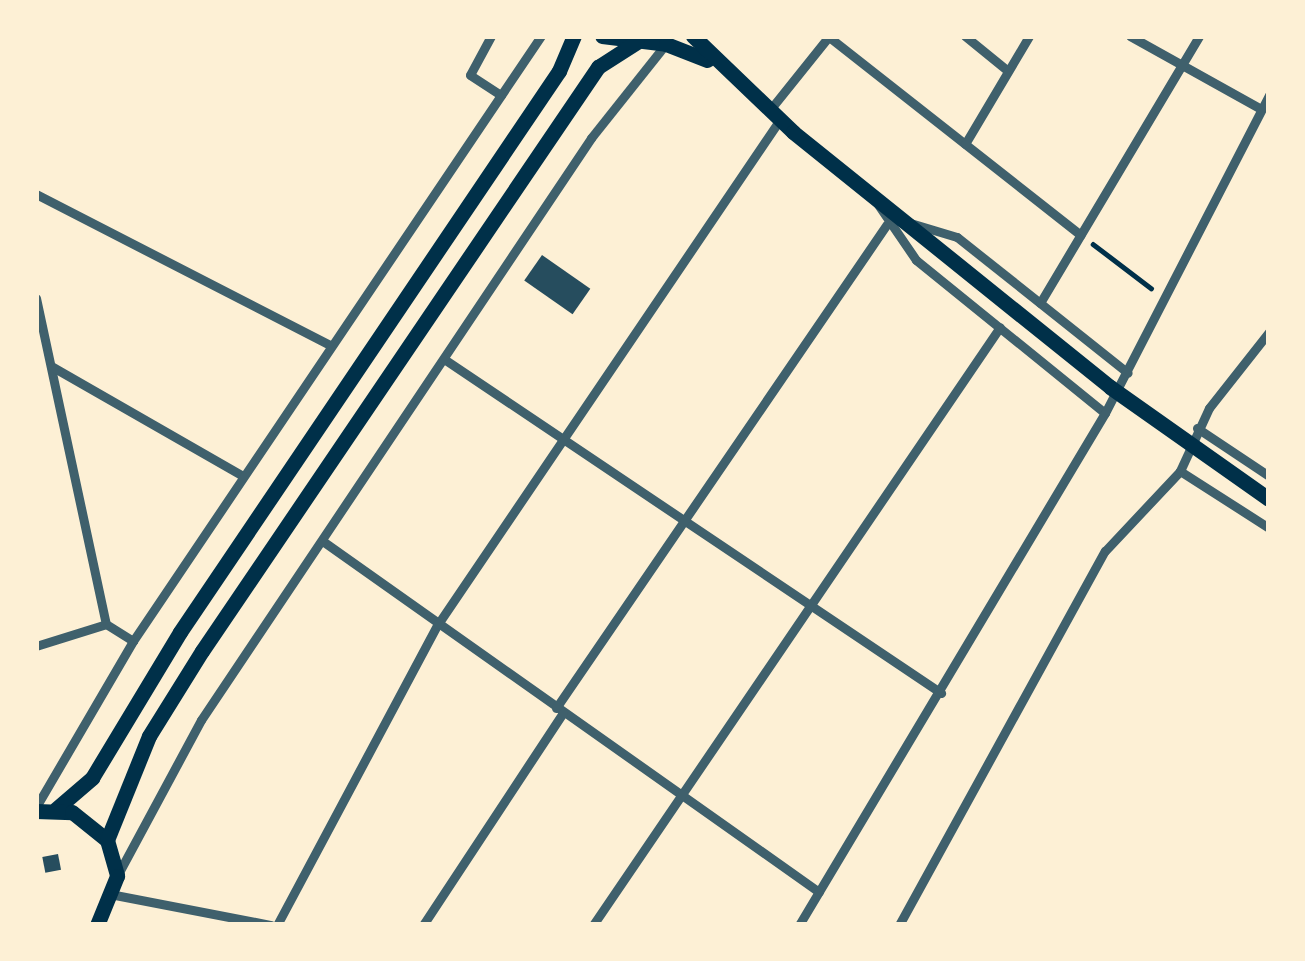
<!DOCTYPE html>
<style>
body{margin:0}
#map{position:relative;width:1305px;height:961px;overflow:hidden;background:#fdf0d5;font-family:Lato,sans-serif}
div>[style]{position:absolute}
.building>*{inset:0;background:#264d5e;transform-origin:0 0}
.path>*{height:4.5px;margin:-2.25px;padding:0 2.25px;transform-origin:2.25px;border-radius:2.25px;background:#003049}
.minor>*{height:9px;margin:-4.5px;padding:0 4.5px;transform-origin:4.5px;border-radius:4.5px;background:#3f606c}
.primary>*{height:15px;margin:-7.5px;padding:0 7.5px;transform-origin:7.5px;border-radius:7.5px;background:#003049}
span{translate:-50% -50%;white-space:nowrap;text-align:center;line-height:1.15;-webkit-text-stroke:9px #fdf0d5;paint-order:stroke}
.frame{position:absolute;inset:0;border:39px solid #fdf0d5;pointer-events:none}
</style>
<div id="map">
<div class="building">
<div style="left:542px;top:255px;width:59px;height:31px;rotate:35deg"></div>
<div style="left:58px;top:854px;width:16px;height:16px;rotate:79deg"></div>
</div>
<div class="path">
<div style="left:1093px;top:244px;width:73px;rotate:37.2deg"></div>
</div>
<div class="minor">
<div style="left:491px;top:36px;width:44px;rotate:118.3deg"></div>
<div style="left:470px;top:75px;width:37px;rotate:33deg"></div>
<div style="left:965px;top:36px;width:55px;rotate:39.1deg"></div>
<div style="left:1130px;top:36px;width:150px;rotate:29.1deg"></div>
<div style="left:829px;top:37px;width:320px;rotate:38.2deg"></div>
<div style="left:769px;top:111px;width:96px;rotate:-51.3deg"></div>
<div style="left:965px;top:144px;width:126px;rotate:-59.3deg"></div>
<div style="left:36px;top:194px;width:331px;rotate:27.2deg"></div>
<div style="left:877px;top:203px;width:69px;rotate:55.6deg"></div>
<div style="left:916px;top:260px;width:243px;rotate:39deg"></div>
<div style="left:907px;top:222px;width:52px;rotate:16.7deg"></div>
<div style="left:957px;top:237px;width:218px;rotate:38.5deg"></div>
<div style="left:36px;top:298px;width:333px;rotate:77.9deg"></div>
<div style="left:1040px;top:303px;width:311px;rotate:-59.2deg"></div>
<div style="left:444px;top:359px;width:599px;rotate:33.9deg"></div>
<div style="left:51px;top:366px;width:221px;rotate:29.8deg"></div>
<div style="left:1197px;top:428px;width:87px;rotate:33.7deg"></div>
<div style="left:1180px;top:471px;width:106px;rotate:32.6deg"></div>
<div style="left:324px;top:542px;width:606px;rotate:35.26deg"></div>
<div style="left:106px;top:624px;width:32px;rotate:32deg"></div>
<div style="left:36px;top:646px;width:73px;rotate:-17.4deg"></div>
<div style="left:556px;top:708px;width:586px;rotate:-55.63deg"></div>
<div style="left:36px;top:807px;width:192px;rotate:-59.7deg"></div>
<div style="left:133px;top:641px;width:730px;rotate:-56.01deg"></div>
<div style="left:117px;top:876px;width:177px;rotate:-61.7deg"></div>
<div style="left:201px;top:720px;width:701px;rotate:-56.17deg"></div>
<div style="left:591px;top:138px;width:119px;rotate:-51.5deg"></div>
<div style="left:115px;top:895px;width:159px;rotate:10.9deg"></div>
<div style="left:277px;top:925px;width:341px;rotate:-61.9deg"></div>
<div style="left:438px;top:624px;width:608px;rotate:-55.87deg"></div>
<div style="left:423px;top:925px;width:254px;rotate:-56.6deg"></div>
<div style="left:593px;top:925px;width:723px;rotate:-55.76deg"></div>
<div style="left:799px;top:925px;width:596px;rotate:-59.14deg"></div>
<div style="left:1105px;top:413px;width:358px;rotate:-62.7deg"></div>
<div style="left:899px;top:925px;width:427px;rotate:-61.2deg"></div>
<div style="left:1105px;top:551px;width:110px;rotate:-46.8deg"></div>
<div style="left:1180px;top:471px;width:69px;rotate:-65.3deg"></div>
<div style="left:1209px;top:408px;width:97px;rotate:-51.7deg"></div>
</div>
<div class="primary">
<div style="left:602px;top:36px;width:64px;rotate:7.1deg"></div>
<div style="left:666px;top:44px;width:44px;rotate:21.3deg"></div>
<div style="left:693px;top:36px;width:139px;rotate:43.8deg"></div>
<div style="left:793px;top:132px;width:407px;rotate:38.8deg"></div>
<div style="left:1110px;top:387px;width:194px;rotate:35.2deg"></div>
<div style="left:56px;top:809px;width:48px;rotate:-40.7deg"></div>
<div style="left:92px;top:778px;width:170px;rotate:-58.9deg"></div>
<div style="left:180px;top:632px;width:677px;rotate:-55.96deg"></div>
<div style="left:559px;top:71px;width:38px;rotate:-67deg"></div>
<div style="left:36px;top:811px;width:36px;rotate:2deg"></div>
<div style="left:72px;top:812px;width:45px;rotate:38.7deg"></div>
<div style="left:107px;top:840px;width:37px;rotate:74deg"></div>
<div style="left:117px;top:876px;width:53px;rotate:112.2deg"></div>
<div style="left:107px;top:840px;width:112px;rotate:-68deg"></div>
<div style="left:149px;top:736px;width:100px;rotate:-58.1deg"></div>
<div style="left:202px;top:651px;width:706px;rotate:-55.86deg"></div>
<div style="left:598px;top:67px;width:46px;rotate:-32.7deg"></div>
</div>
<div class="frame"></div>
</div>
